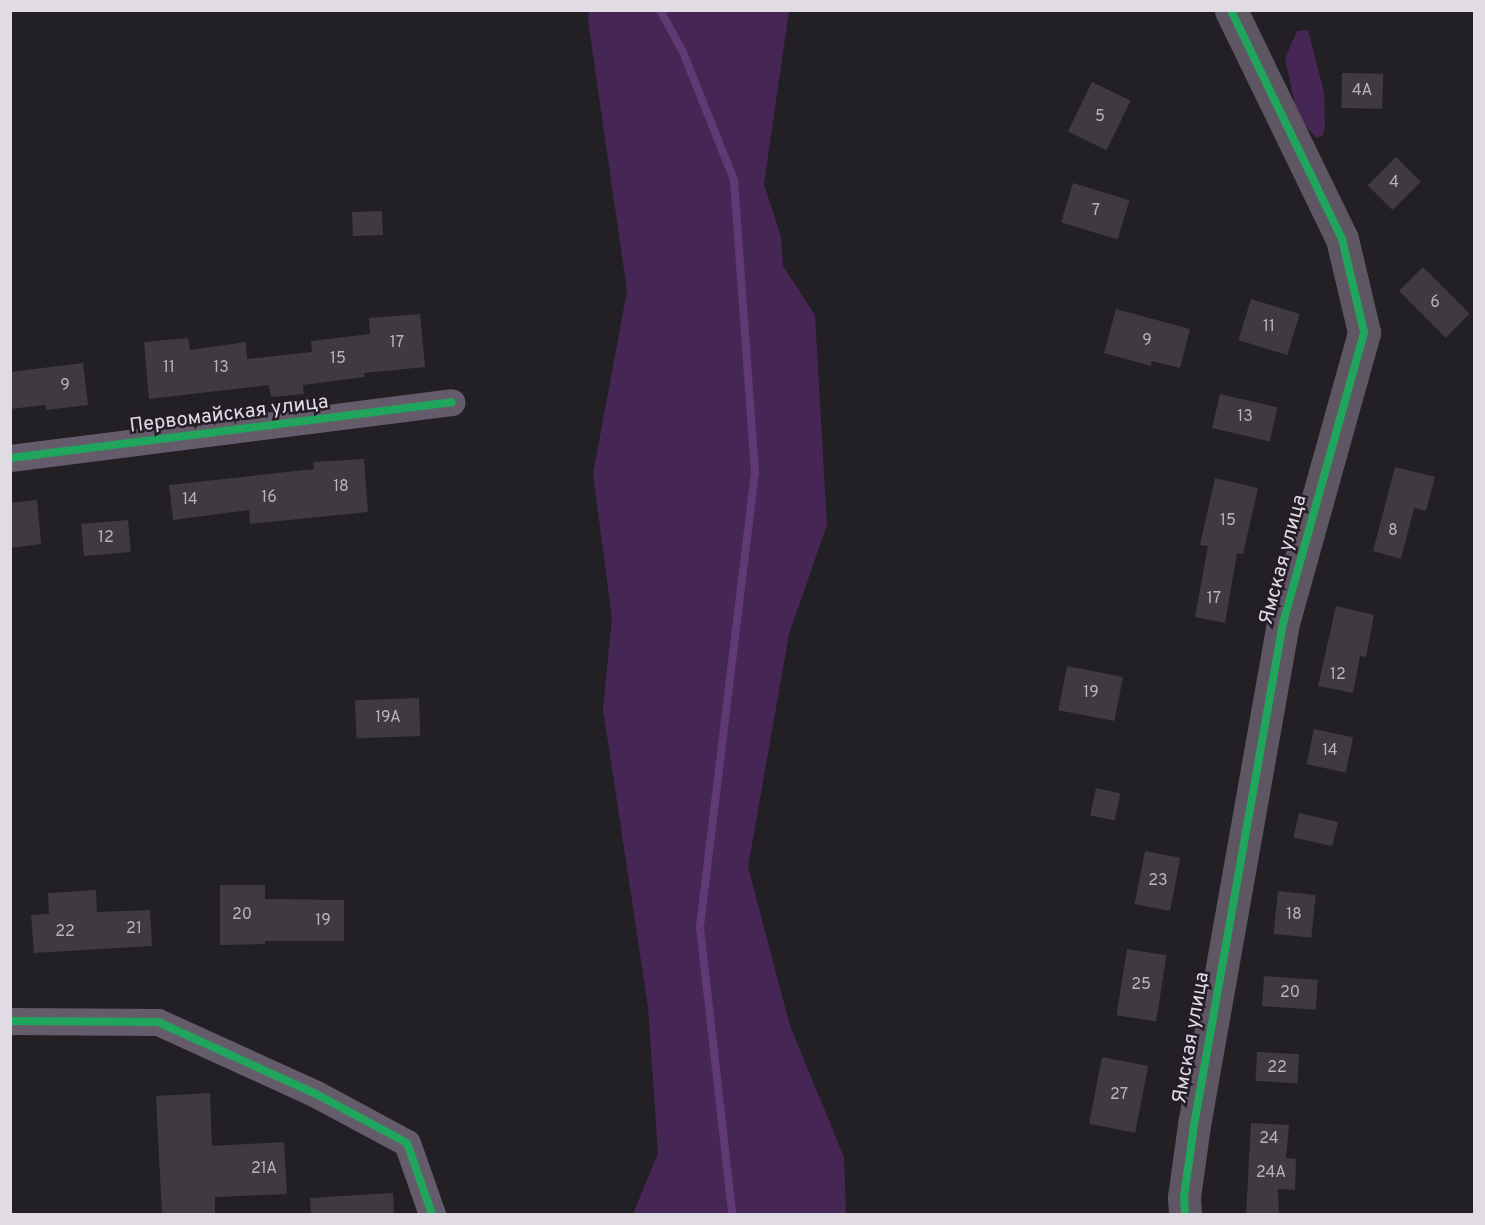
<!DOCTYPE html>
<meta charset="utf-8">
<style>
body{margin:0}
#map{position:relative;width:1485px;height:1225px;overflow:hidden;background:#232025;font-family:Overpass,sans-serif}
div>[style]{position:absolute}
.green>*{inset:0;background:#462655}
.stream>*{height:8px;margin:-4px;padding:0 4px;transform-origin:4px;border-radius:4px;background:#613974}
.building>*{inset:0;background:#3e3a3f;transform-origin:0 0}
.street>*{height:27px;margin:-13.5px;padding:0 13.5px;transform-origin:13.5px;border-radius:13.5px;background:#655c6b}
.secondary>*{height:33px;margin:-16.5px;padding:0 16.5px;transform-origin:16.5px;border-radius:16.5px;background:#5e5663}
.cycleway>*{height:8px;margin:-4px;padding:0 4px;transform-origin:4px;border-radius:4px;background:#20a55d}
span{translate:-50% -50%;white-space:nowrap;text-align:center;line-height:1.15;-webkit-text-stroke:5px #241d28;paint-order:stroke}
.number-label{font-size:16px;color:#b8b4bb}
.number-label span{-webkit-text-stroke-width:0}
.street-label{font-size:20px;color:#e1dce4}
.frame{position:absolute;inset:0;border:12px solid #e1dce4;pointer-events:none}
</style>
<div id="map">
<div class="green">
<div style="clip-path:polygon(589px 11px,789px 11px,764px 184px,781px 237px,783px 266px,815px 315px,827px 525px,789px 634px,748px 867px,790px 1026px,844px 1157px,846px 1214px,633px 1214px,658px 1153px,648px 1007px,603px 709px,612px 618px,593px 474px,627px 291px,588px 20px)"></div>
<div style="clip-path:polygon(1308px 30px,1324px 92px,1325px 127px,1323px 135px,1317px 138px,1298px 119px,1285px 58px,1297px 31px)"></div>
</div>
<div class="stream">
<div style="left:660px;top:10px;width:48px;rotate:61.3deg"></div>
<div style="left:683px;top:52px;width:138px;rotate:68.3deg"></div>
<div style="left:734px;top:180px;width:293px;rotate:85.9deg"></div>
<div style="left:755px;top:472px;width:458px;rotate:96.9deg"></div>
<div style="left:700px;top:927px;width:289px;rotate:83.6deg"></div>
</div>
<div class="building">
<div style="left:1342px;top:73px;width:41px;height:35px;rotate:1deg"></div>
<div style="left:1092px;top:82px;width:43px;height:55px;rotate:26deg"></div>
<div style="left:1396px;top:157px;width:35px;height:40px;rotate:45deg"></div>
<div style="left:1073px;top:183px;width:59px;height:41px;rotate:17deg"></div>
<div style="left:382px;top:211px;width:24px;height:30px;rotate:88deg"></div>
<div style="left:1423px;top:267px;width:66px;height:34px;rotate:45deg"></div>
<div style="left:1251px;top:299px;width:51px;height:43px;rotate:17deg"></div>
<div style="clip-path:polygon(1116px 309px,1190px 329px,1180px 368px,1152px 361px,1151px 366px,1104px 353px)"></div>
<div style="clip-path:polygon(420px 314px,425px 367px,364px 373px,365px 377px,303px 385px,304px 394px,271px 397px,269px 385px,149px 399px,144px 342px,188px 338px,190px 350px,246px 342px,247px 359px,312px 352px,311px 341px,370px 334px,369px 318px)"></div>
<div style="clip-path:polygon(83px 363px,88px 405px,46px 410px,46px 405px,10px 409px,10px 372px)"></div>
<div style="left:1220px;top:394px;width:59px;height:35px;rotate:13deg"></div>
<div style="clip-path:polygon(364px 459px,368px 512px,250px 524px,249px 510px,173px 520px,169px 485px,314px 469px,313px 462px)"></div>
<div style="clip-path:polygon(1395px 467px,1435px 477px,1426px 511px,1414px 508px,1401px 559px,1373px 551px)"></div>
<div style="clip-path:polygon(1215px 478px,1258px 488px,1243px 554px,1237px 553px,1225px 623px,1195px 617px,1208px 546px,1200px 545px)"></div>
<div style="clip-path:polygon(37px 500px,41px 544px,10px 548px,10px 503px)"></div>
<div style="left:128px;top:520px;width:32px;height:47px;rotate:85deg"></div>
<div style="clip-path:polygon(1336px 606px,1374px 615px,1366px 657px,1360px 656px,1353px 693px,1318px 686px)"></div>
<div style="left:1067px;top:666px;width:57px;height:45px;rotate:11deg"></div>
<div style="left:419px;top:698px;width:38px;height:64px;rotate:88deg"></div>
<div style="left:1314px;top:729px;width:40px;height:36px;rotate:12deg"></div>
<div style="left:1096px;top:788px;width:25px;height:28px;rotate:12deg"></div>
<div style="left:1299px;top:813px;width:40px;height:25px;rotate:13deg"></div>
<div style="left:1145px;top:851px;width:36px;height:54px;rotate:11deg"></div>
<div style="clip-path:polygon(220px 885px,265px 885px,265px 899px,344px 900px,344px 941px,265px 941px,265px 944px,220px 945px)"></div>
<div style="clip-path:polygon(96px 890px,97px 912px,150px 910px,152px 946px,34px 953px,31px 915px,49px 914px,48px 893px)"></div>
<div style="left:1278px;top:891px;width:38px;height:43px;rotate:6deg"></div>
<div style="left:1127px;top:949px;width:40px;height:67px;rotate:9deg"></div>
<div style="left:1264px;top:976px;width:54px;height:30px;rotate:4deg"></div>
<div style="left:1257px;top:1052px;width:42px;height:29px;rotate:3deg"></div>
<div style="left:1102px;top:1057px;width:47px;height:68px;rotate:11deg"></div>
<div style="clip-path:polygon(210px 1093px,212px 1146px,284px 1142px,287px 1194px,215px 1197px,215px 1213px,162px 1215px,156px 1096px)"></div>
<div style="clip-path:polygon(1251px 1123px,1289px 1125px,1286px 1158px,1296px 1159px,1295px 1190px,1278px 1189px,1279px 1215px,1246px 1215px)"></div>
<div style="clip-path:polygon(393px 1193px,394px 1215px,311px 1215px,310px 1198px)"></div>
</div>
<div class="street">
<div style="left:10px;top:458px;width:445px;rotate:-7.2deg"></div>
<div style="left:10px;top:1021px;width:148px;rotate:0.4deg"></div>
<div style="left:158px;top:1022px;width:174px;rotate:24.5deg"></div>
<div style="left:316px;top:1094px;width:103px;rotate:28.3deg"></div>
<div style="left:407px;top:1143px;width:75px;rotate:70.6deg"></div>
</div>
<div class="secondary">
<div style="left:1185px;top:1214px;width:17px;rotate:-93deg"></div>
<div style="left:1184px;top:1197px;width:73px;rotate:-82.1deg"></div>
<div style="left:1194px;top:1125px;width:510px;rotate:-79.95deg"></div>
<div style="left:1283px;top:623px;width:302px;rotate:-74.4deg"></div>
<div style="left:1364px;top:332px;width:96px;rotate:-103.3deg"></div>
<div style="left:1342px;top:239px;width:254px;rotate:-115.9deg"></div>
</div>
<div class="cycleway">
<div style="left:10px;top:458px;width:445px;rotate:-7.2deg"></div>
<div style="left:10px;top:1021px;width:148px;rotate:0.4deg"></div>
<div style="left:158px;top:1022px;width:174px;rotate:24.5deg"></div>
<div style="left:316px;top:1094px;width:103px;rotate:28.3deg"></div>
<div style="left:407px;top:1143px;width:75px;rotate:70.6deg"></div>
<div style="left:1185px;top:1214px;width:17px;rotate:-93deg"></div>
<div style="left:1184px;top:1197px;width:73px;rotate:-82.1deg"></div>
<div style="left:1194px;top:1125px;width:510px;rotate:-79.95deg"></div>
<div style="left:1283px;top:623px;width:302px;rotate:-74.4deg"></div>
<div style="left:1364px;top:332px;width:96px;rotate:-103.3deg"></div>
<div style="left:1342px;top:239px;width:254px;rotate:-115.9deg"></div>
</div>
<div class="number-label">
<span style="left:1362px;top:91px">4А</span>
<span style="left:1100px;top:117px">5</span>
<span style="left:1394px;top:183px">4</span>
<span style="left:1096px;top:211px">7</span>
<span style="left:1435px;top:303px">6</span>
<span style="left:1269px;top:327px">11</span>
<span style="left:1147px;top:341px">9</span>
<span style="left:397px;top:343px">17</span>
<span style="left:338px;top:359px">15</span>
<span style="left:169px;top:368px">11</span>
<span style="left:221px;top:368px">13</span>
<span style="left:65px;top:386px">9</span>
<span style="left:1245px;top:417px">13</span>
<span style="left:341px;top:487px">18</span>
<span style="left:269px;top:498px">16</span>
<span style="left:190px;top:500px">14</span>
<span style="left:1228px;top:521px">15</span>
<span style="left:1393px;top:531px">8</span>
<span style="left:106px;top:538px">12</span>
<span style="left:1214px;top:599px">17</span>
<span style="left:1338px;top:675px">12</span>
<span style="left:1091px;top:693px">19</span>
<span style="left:388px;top:718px">19А</span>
<span style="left:1330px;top:751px">14</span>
<span style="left:1158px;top:881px">23</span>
<span style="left:242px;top:915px">20</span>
<span style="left:1294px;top:915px">18</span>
<span style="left:323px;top:921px">19</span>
<span style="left:134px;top:929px">21</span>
<span style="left:65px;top:932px">22</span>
<span style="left:1141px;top:985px">25</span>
<span style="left:1290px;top:993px">20</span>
<span style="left:1277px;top:1068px">22</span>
<span style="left:1119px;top:1095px">27</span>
<span style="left:1269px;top:1139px">24</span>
<span style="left:264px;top:1169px">21А</span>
<span style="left:1271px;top:1173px">24А</span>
</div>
<div class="street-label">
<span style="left:229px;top:415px;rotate:-7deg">Первомайская улица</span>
<span style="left:1284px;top:560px;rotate:-75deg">Ямская улица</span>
<span style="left:1192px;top:1038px;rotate:-80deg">Ямская улица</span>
</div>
<div class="frame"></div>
</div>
